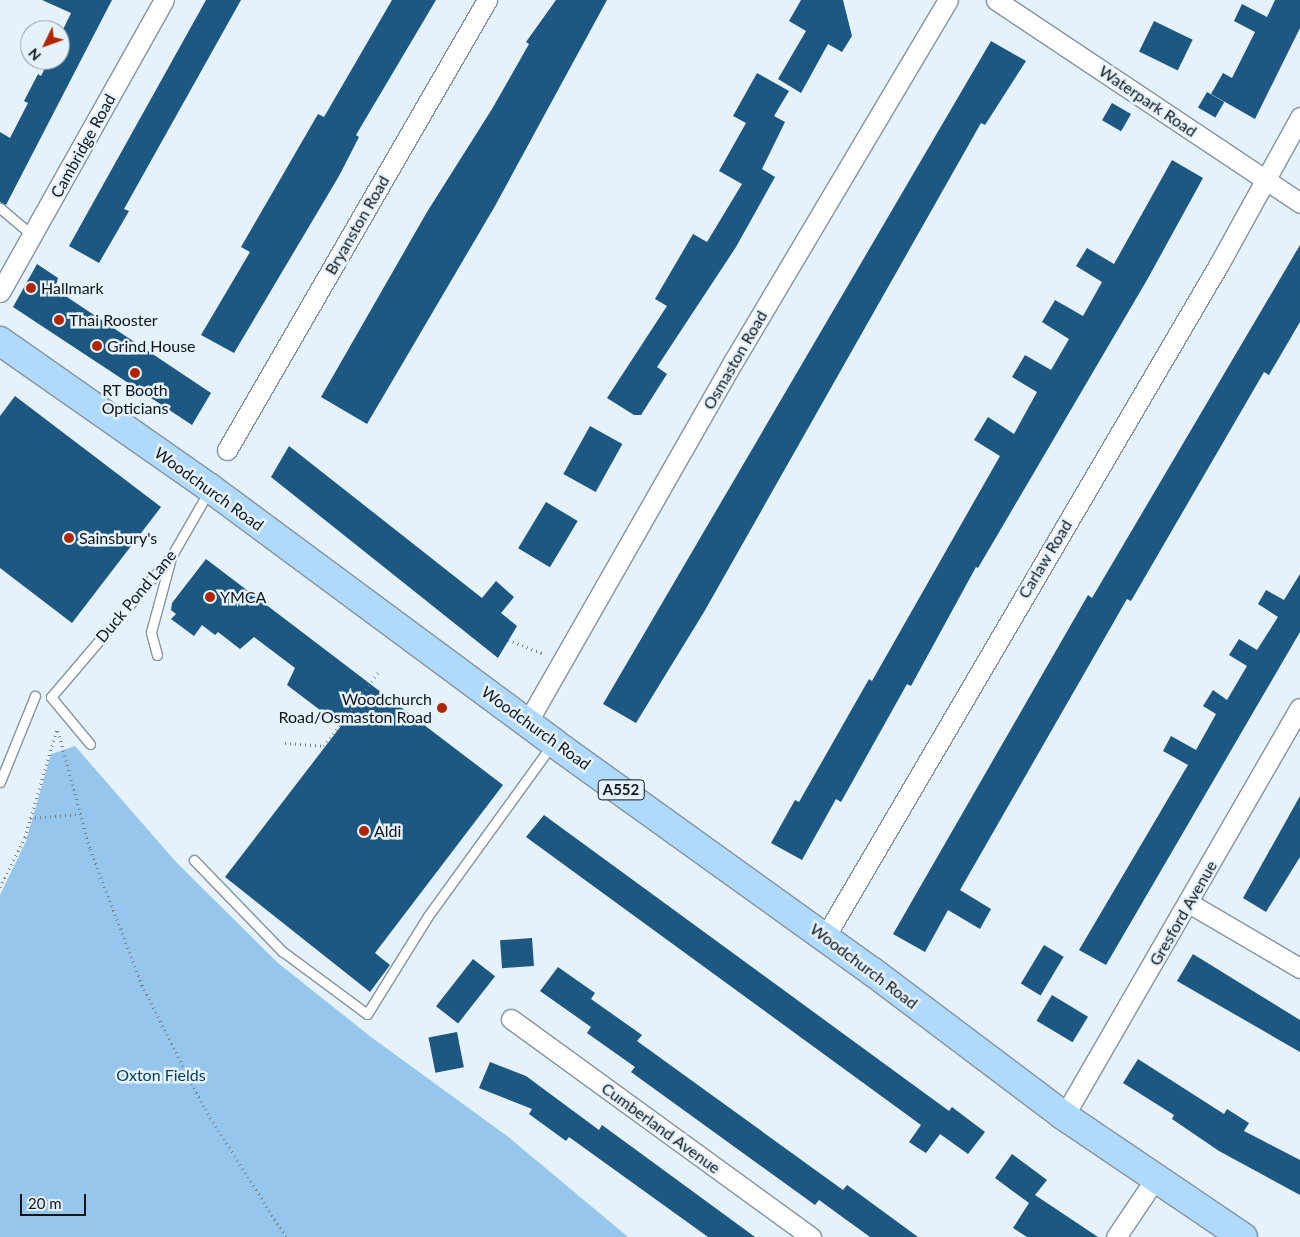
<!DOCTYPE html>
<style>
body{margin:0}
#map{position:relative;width:1300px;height:1237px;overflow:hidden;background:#e5f2fc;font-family:Lato,sans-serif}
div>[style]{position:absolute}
.green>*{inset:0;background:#97c6ed}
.building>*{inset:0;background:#1c5882;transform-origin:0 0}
.path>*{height:3px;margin-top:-1.5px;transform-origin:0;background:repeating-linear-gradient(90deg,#778087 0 1px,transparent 0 5px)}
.roads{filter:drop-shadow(1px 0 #8594a0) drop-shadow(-1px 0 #8594a0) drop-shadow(0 1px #8594a0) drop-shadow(0 -1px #8594a0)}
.service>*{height:9px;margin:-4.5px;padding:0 4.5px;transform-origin:4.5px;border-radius:4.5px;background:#fff}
.minor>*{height:19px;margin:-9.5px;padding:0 9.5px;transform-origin:9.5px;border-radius:9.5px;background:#fff}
.trunk>*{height:28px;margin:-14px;padding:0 14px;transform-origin:14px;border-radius:14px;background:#b0dafb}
.dots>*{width:14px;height:14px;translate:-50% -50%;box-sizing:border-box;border:2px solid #e5f2fc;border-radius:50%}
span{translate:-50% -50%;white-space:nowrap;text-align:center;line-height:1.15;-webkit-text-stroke:5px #e5f2fc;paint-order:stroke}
.shield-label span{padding:1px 4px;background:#e5f2fc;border:1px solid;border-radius:4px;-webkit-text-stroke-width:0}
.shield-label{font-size:15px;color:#10161a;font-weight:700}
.street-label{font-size:16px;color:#10161a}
.poi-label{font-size:16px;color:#10161a}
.left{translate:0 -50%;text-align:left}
.right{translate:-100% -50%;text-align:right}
.park-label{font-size:16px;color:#003e64}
.north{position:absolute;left:20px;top:20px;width:50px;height:50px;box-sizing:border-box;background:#e5f2fc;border:1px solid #909aa2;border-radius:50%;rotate:228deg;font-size:14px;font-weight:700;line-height:20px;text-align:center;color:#10161a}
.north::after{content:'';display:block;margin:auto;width:18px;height:22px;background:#b12600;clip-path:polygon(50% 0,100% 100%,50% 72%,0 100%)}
.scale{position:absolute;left:20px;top:1194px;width:66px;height:22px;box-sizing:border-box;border:2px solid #10161a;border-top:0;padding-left:6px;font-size:15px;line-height:18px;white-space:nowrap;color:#10161a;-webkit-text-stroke:4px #e5f2fc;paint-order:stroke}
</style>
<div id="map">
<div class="green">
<div style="clip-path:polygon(75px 746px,176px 862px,278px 963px,371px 1037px,507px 1136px,628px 1237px,0 1237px,0 895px,26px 841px,51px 754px)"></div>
</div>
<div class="building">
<div style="clip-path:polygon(42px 0,112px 0,6px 205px,0 202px,0 132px,10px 138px,28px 103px,24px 101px,38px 74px,41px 76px,49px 60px,60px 60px,60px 36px,71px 13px)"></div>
<div style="clip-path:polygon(206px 0,241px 0,124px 209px,129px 211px,99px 263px,69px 246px)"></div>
<div style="clip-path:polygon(392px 0,436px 0,356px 135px,359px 137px,339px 176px,234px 353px,201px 335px,250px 252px,241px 247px,318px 114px,324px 117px)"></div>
<div style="clip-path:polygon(556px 0,607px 0,495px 206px,367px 424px,321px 397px,427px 212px,492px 109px,529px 44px,526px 42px)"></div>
<div style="clip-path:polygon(801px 0,843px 0,852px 36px,842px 52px,828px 44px,801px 93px,778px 79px,806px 31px,789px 21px)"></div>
<div style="clip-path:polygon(1275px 0,1300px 0,1300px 28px,1255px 119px,1211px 94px,1223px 73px,1232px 78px,1255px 32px,1234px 21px,1242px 4px,1267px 17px)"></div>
<div style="left:1154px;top:21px;width:43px;height:34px;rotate:26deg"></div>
<div style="clip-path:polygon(991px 41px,1026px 61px,985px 125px,981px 123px,704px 612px,636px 723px,603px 704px)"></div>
<div style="clip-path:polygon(757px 73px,789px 91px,774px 116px,785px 122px,762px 169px,775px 177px,736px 247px,657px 367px,667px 374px,641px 415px,634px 415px,607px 398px,667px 306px,655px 299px,693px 234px,707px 242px,742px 184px,719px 171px,746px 123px,733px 116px)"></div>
<div style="left:1207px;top:92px;width:20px;height:18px;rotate:30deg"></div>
<div style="left:1112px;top:103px;width:22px;height:20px;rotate:30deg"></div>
<div style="clip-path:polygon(1172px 160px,1203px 178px,1147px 280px,978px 568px,976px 567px,911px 686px,907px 684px,841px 802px,836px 799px,802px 860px,771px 843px,795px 800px,799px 802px,869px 679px,872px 681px,1000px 456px,974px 440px,988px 417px,1014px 434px,1037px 392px,1012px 377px,1025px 355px,1051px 370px,1069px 339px,1042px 322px,1055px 300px,1083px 316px,1102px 282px,1076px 266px,1087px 248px,1114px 264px)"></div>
<div style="clip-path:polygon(1300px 245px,1300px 322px,1269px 375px,1264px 372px,1131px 601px,1127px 599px,960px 890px,991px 909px,980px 929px,948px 910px,925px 952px,893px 934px,1088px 595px,1092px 598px)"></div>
<div style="clip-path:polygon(37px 264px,58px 278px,55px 289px,211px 393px,192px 425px,13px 307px)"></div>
<div style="clip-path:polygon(15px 396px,161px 507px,72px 623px,0 568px,0 416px)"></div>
<div style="left:590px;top:426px;width:37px;height:55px;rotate:29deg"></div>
<div style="clip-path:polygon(289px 446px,482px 598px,496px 581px,514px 597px,501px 613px,517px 626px,498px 658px,271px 477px)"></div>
<div style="left:546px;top:502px;width:37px;height:54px;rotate:31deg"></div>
<div style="clip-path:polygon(206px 559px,503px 785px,375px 953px,390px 965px,370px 992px,225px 877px,341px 726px,287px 685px,295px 668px,254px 637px,240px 649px,218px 632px,215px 635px,202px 625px,194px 636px,171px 619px,176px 614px,171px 610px,172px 603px)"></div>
<div style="clip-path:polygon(1300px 574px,1300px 632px,1106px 965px,1079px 950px,1188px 765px,1163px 751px,1171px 736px,1196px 750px,1216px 714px,1203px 706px,1213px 690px,1227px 700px,1247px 666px,1229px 655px,1239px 639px,1257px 650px,1278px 617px,1258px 604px,1266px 590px,1284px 600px)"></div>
<div style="clip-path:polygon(1300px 796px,1300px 857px,1266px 912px,1243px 898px)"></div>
<div style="clip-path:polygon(544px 815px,949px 1111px,952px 1107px,985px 1132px,968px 1154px,940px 1134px,926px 1153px,918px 1148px,909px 1142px,921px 1125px,526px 837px)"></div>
<div style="left:532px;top:938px;width:28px;height:32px;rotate:86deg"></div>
<div style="left:1044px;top:945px;width:23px;height:45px;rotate:31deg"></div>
<div style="clip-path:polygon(1193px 954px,1300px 1020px,1300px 1052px,1177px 981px)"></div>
<div style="left:473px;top:959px;width:28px;height:60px;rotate:38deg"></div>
<div style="clip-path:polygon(558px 967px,595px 993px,591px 999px,642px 1035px,637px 1041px,843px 1190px,847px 1185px,918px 1237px,870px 1237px,819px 1200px,815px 1205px,631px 1072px,635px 1067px,587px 1033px,591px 1027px,540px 991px)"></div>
<div style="left:1052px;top:995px;width:42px;height:30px;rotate:31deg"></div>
<div style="left:457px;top:1032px;width:36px;height:29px;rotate:79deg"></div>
<div style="clip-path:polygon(1138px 1059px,1224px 1114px,1227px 1109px,1249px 1123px,1244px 1131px,1300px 1160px,1300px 1195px,1219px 1151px,1172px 1119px,1174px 1115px,1123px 1083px)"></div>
<div style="clip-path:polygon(490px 1062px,526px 1076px,599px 1130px,602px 1125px,755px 1237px,708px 1237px,569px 1137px,566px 1141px,529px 1114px,532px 1109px,479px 1088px)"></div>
<div style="clip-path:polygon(1012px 1154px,1047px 1180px,1035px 1195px,1098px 1237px,1027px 1237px,1013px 1228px,1029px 1203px,995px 1178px)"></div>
</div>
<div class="path">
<div style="left:508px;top:640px;width:39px;rotate:21deg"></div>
<div style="left:58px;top:731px;width:122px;rotate:74.8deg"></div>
<div style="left:90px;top:849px;width:146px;rotate:69.1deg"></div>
<div style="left:142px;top:985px;width:139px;rotate:63.1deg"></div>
<div style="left:205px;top:1109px;width:151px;rotate:57.7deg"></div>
<div style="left:285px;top:743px;width:39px;rotate:4deg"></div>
<div style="left:324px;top:746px;width:93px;rotate:-53.7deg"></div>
<div style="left:30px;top:818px;width:50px;rotate:-4.6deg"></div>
<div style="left:0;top:887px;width:56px;rotate:-63.4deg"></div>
<div style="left:25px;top:837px;width:113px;rotate:-73.5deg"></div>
</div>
<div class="roads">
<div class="service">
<div style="left:0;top:208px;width:42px;rotate:40.2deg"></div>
<div style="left:157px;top:655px;width:24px;rotate:-105deg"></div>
<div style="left:151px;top:632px;width:77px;rotate:-74.9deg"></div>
<div style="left:90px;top:744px;width:61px;rotate:-129.7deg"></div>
<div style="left:51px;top:697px;width:187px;rotate:-49.6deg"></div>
<div style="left:172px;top:555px;width:74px;rotate:-60deg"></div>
<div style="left:0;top:782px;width:93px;rotate:-67.9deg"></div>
<div style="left:194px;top:860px;width:127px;rotate:46deg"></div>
<div style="left:282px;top:951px;width:106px;rotate:36.5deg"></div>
<div style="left:367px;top:1014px;width:115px;rotate:-58.1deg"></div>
<div style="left:428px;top:916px;width:211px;rotate:-54.1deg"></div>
</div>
<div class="minor">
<div style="left:996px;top:0;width:366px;rotate:33.7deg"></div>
<div style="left:0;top:292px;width:335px;rotate:-60.7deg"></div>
<div style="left:227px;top:450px;width:520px;rotate:-59.98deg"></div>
<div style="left:527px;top:723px;width:416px;rotate:-60.3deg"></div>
<div style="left:733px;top:362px;width:421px;rotate:-59.3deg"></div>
<div style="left:1189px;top:903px;width:129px;rotate:30.4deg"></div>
<div style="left:825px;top:937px;width:780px;rotate:-59.65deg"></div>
<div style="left:1219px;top:264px;width:168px;rotate:-61.1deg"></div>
<div style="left:511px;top:1019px;width:371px;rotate:36deg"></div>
<div style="left:1064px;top:1116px;width:471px;rotate:-60deg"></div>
<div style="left:1116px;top:1237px;width:70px;rotate:-56.1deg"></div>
</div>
<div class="trunk">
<div style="left:0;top:341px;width:256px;rotate:35deg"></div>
<div style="left:210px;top:488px;width:428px;rotate:36.5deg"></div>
<div style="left:554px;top:743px;width:393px;rotate:35.7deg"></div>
<div style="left:873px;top:972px;width:239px;rotate:37deg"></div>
<div style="left:1064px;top:1116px;width:216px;rotate:34.1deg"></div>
</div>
</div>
<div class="dots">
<div style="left:31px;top:288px;background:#b12600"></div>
<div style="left:59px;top:320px;background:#b12600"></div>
<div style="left:97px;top:346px;background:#b12600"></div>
<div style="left:135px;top:373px;background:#b12600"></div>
<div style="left:69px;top:538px;background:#b12600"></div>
<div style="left:210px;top:597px;background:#b12600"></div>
<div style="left:442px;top:708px;background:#b12600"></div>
<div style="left:364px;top:831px;background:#b12600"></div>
</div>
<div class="shield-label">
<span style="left:621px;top:790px">A552</span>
</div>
<div class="street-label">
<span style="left:1148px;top:101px;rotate:34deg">Waterpark Road</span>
<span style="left:83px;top:146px;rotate:-61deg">Cambridge Road</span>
<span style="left:357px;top:225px;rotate:-60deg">Bryanston Road</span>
<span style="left:735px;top:360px;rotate:-60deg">Osmaston Road</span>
<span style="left:209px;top:489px;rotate:36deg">Woodchurch Road</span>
<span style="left:1045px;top:559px;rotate:-59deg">Carlaw Road</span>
<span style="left:136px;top:596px;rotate:-50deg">Duck Pond Lane</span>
<span style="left:536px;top:728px;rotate:36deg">Woodchurch Road</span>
<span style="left:1183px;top:913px;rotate:-60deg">Gresford Avenue</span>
<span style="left:864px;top:966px;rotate:37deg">Woodchurch Road</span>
<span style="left:661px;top:1128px;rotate:36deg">Cumberland Avenue</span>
</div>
<div class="poi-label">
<span class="left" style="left:41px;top:288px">Hallmark</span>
<span class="left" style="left:69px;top:320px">Thai Rooster</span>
<span class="left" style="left:107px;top:346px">Grind House</span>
<span style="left:135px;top:399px">RT Booth<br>Opticians</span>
<span class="left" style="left:79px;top:538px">Sainsbury's</span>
<span class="left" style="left:220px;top:597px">YMCA</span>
<span class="right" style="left:432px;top:708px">Woodchurch<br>Road/Osmaston Road</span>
<span class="left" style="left:374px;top:831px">Aldi</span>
</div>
<div class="park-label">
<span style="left:161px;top:1075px">Oxton Fields</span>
</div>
<div class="north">N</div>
<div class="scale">20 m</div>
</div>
